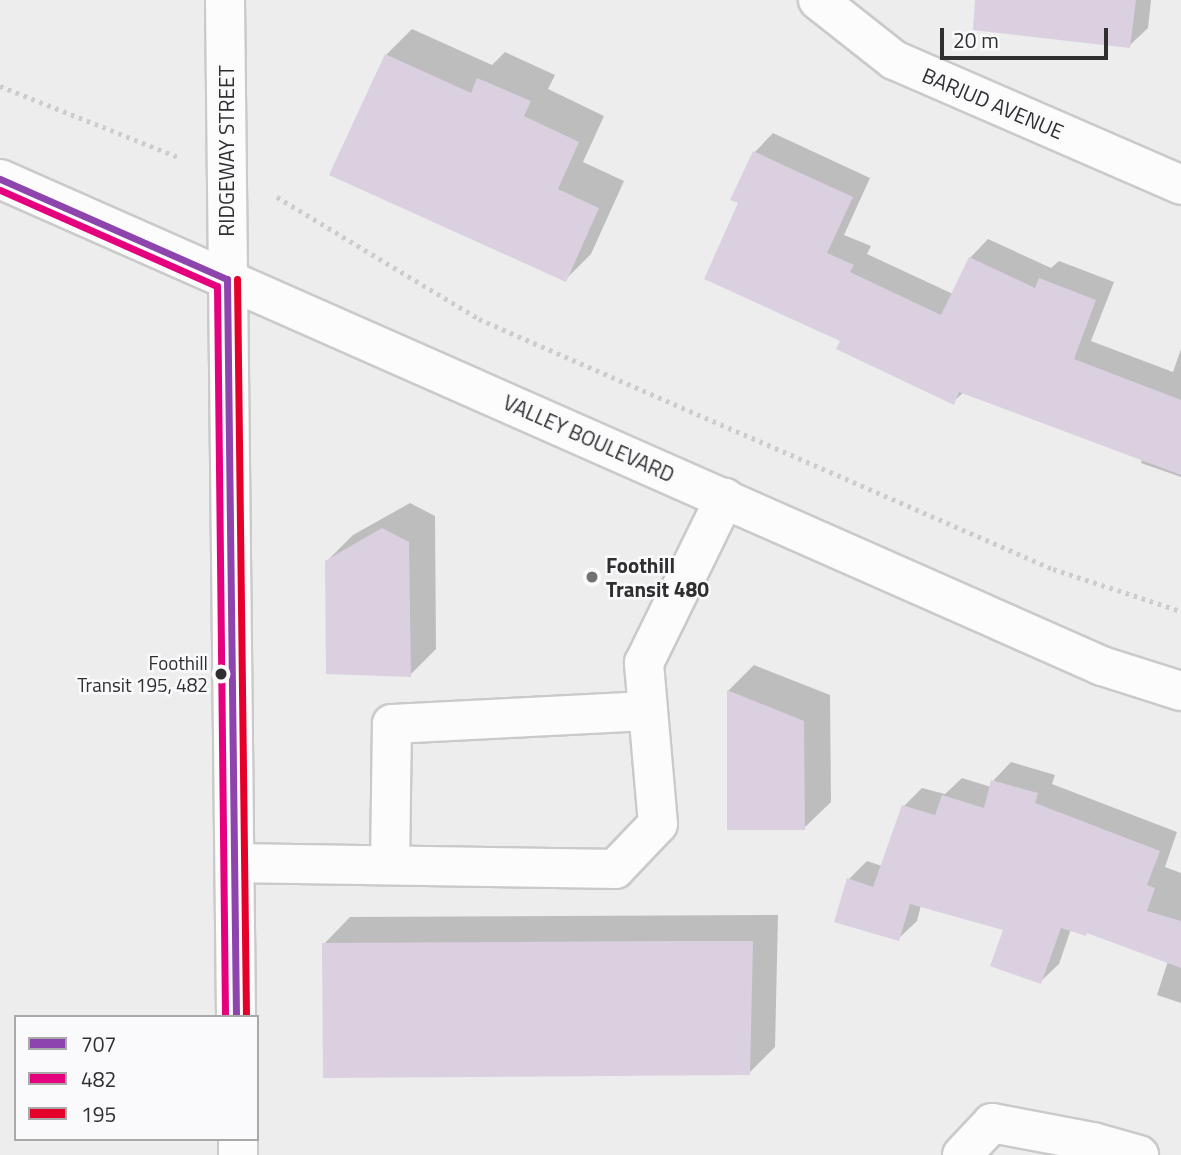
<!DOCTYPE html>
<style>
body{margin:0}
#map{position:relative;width:1181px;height:1155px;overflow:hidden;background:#ededee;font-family:"Titillium Web",sans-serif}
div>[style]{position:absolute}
.shadow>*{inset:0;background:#0003}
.building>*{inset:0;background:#dad0e0}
.path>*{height:4.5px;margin-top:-2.25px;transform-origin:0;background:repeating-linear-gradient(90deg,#cbcccc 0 3.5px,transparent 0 8.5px)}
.roads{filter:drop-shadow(2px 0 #cacacb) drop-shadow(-2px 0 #cacacb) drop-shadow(0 2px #cacacb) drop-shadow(0 -2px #cacacb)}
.minor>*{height:38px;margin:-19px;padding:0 19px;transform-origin:19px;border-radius:19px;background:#fcfcfc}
.major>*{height:38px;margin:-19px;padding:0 19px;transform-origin:19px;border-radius:19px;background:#fcfcfc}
.bus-1>*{height:7px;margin:-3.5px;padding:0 3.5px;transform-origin:3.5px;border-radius:3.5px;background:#8e44ad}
.bus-2>*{height:7px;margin:-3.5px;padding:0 3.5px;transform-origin:3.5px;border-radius:3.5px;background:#e5007d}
.bus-3>*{height:7px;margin:-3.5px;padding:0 3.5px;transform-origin:3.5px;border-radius:3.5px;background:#e4002b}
.dots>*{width:19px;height:19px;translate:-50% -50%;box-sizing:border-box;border:4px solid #fafafc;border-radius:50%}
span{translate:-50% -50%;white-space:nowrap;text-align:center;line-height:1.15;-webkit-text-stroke:5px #fafafc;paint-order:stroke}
.bus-label{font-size:19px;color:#2f2f30}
.right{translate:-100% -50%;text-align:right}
.street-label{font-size:21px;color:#2f2f30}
.poi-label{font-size:21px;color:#2f2f30;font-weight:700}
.left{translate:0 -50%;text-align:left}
.legend{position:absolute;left:14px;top:1015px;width:245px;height:126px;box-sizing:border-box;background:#fafafc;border:2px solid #a9a9aa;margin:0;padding:9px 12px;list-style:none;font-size:21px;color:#2f2f30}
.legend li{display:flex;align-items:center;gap:14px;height:35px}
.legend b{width:35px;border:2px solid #a9a9aa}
.scale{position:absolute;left:940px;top:28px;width:168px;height:32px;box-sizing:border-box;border:4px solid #2f2f30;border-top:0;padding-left:9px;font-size:21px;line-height:24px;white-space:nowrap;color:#2f2f30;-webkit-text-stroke:5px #fafafc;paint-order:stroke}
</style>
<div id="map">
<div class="shadow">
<div style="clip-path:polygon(1043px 0,1151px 0,1148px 28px,1129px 46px)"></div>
<div style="clip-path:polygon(412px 29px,492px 65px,505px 52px,555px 75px,548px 89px,604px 116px,583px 162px,624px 181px,591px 254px,565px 280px,386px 55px)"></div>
<div style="clip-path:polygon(773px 133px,870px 178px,844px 235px,871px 246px,867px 254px,953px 294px,970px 258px,988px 239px,1051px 268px,1059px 261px,1114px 282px,1091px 341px,1173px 372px,1181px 349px,1181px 477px,1141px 463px,1142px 459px,964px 392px,953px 402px,842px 340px,740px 202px,733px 199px,755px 152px)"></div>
<div style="clip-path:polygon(410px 503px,435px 516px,436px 649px,410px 675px,326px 562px,353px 535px)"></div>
<div style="clip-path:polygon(754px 665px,830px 695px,831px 802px,804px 828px,728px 691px)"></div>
<div style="clip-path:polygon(1011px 762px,1055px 775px,1052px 784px,1177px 832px,1165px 867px,1181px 873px,1181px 1003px,1157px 995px,1168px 961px,1088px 931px,1071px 929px,1059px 964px,1040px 982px,1006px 929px,921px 905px,917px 921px,898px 939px,849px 879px,867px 861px,882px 866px,904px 806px,922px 788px,945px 794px,962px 778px,991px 787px,993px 781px)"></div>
<div style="clip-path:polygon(778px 915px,775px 1047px,749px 1073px,324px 944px,350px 917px)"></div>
</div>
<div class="building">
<div style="clip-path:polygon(975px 0,1136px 0,1130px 48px,973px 30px)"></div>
<div style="clip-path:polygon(385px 54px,471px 93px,477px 78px,531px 101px,524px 116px,579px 142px,558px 189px,599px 208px,566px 282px,329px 175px)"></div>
<div style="clip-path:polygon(753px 151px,853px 197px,827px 253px,854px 265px,850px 272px,941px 315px,969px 257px,1035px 288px,1039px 278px,1096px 300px,1074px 359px,1181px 400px,1181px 475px,959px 392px,954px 405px,836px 349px,840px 341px,704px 279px,738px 203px,730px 200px)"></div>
<div style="clip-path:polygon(382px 528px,409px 542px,411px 677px,326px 674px,325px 561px)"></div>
<div style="clip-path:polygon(727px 690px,804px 721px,805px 830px,727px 830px)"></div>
<div style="clip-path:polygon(991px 780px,1038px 793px,1035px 803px,1160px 851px,1147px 885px,1155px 888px,1147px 911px,1181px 921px,1181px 968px,1087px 933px,1086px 936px,1061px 928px,1041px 984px,990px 966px,1003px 930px,910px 904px,899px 941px,834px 922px,847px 878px,873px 887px,902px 805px,935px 815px,942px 795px,984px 808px)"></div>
<div style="clip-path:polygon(674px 941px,753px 941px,750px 1075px,323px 1078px,322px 943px)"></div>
</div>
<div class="path">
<div style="left:0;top:86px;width:192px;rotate:21.7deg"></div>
<div style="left:277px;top:197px;width:236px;rotate:31.1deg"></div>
<div style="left:479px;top:319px;width:626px;rotate:23.54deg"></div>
<div style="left:1053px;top:569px;width:135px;rotate:18.2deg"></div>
</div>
<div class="roads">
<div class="minor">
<div style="left:225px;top:0;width:1017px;rotate:89.38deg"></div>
<div style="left:818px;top:0;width:97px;rotate:38.3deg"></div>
<div style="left:894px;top:60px;width:313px;rotate:23.5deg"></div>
<div style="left:235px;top:863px;width:380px;rotate:0.9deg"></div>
<div style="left:615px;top:869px;width:62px;rotate:-46.3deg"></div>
<div style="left:658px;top:824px;width:162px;rotate:-95deg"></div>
<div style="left:644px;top:663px;width:184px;rotate:-63.9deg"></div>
<div style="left:390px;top:865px;width:141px;rotate:-89.2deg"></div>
<div style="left:392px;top:724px;width:256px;rotate:-2.9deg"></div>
<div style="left:238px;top:1139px;width:16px;rotate:90deg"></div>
<div style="left:962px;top:1155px;width:44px;rotate:-46.8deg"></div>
<div style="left:992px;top:1123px;width:103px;rotate:10.7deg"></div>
<div style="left:1093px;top:1142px;width:48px;rotate:15.8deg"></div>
</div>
<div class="major">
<div style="left:0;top:179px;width:1205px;rotate:23.84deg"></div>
<div style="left:1102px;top:666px;width:83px;rotate:17.6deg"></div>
</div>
</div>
<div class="bus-1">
<div style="left:0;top:179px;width:248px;rotate:23.8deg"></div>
<div style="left:227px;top:279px;width:738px;rotate:89.3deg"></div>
</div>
<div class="bus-2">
<div style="left:0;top:190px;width:237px;rotate:23.9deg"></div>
<div style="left:217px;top:286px;width:731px;rotate:89.37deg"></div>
</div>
<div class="bus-3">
<div style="left:237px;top:279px;width:738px;rotate:89.3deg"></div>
</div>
<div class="dots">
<div style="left:592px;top:577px;background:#727272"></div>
<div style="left:221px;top:674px;background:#2f2f30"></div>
</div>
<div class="bus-label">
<span class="right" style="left:208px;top:674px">Foothill<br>Transit 195, 482</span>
</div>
<div class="street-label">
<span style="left:993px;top:103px;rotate:23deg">BARJUD AVENUE</span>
<span style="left:226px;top:151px;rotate:-90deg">RIDGEWAY STREET</span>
<span style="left:589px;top:438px;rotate:24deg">VALLEY BOULEVARD</span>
</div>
<div class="poi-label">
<span class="left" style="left:606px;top:577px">Foothill<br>Transit 480</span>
</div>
<ul class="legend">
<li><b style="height:9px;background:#8e44ad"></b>707</li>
<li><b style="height:9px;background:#e5007d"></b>482</li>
<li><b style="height:9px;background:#e4002b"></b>195</li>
</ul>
<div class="scale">20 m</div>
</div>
